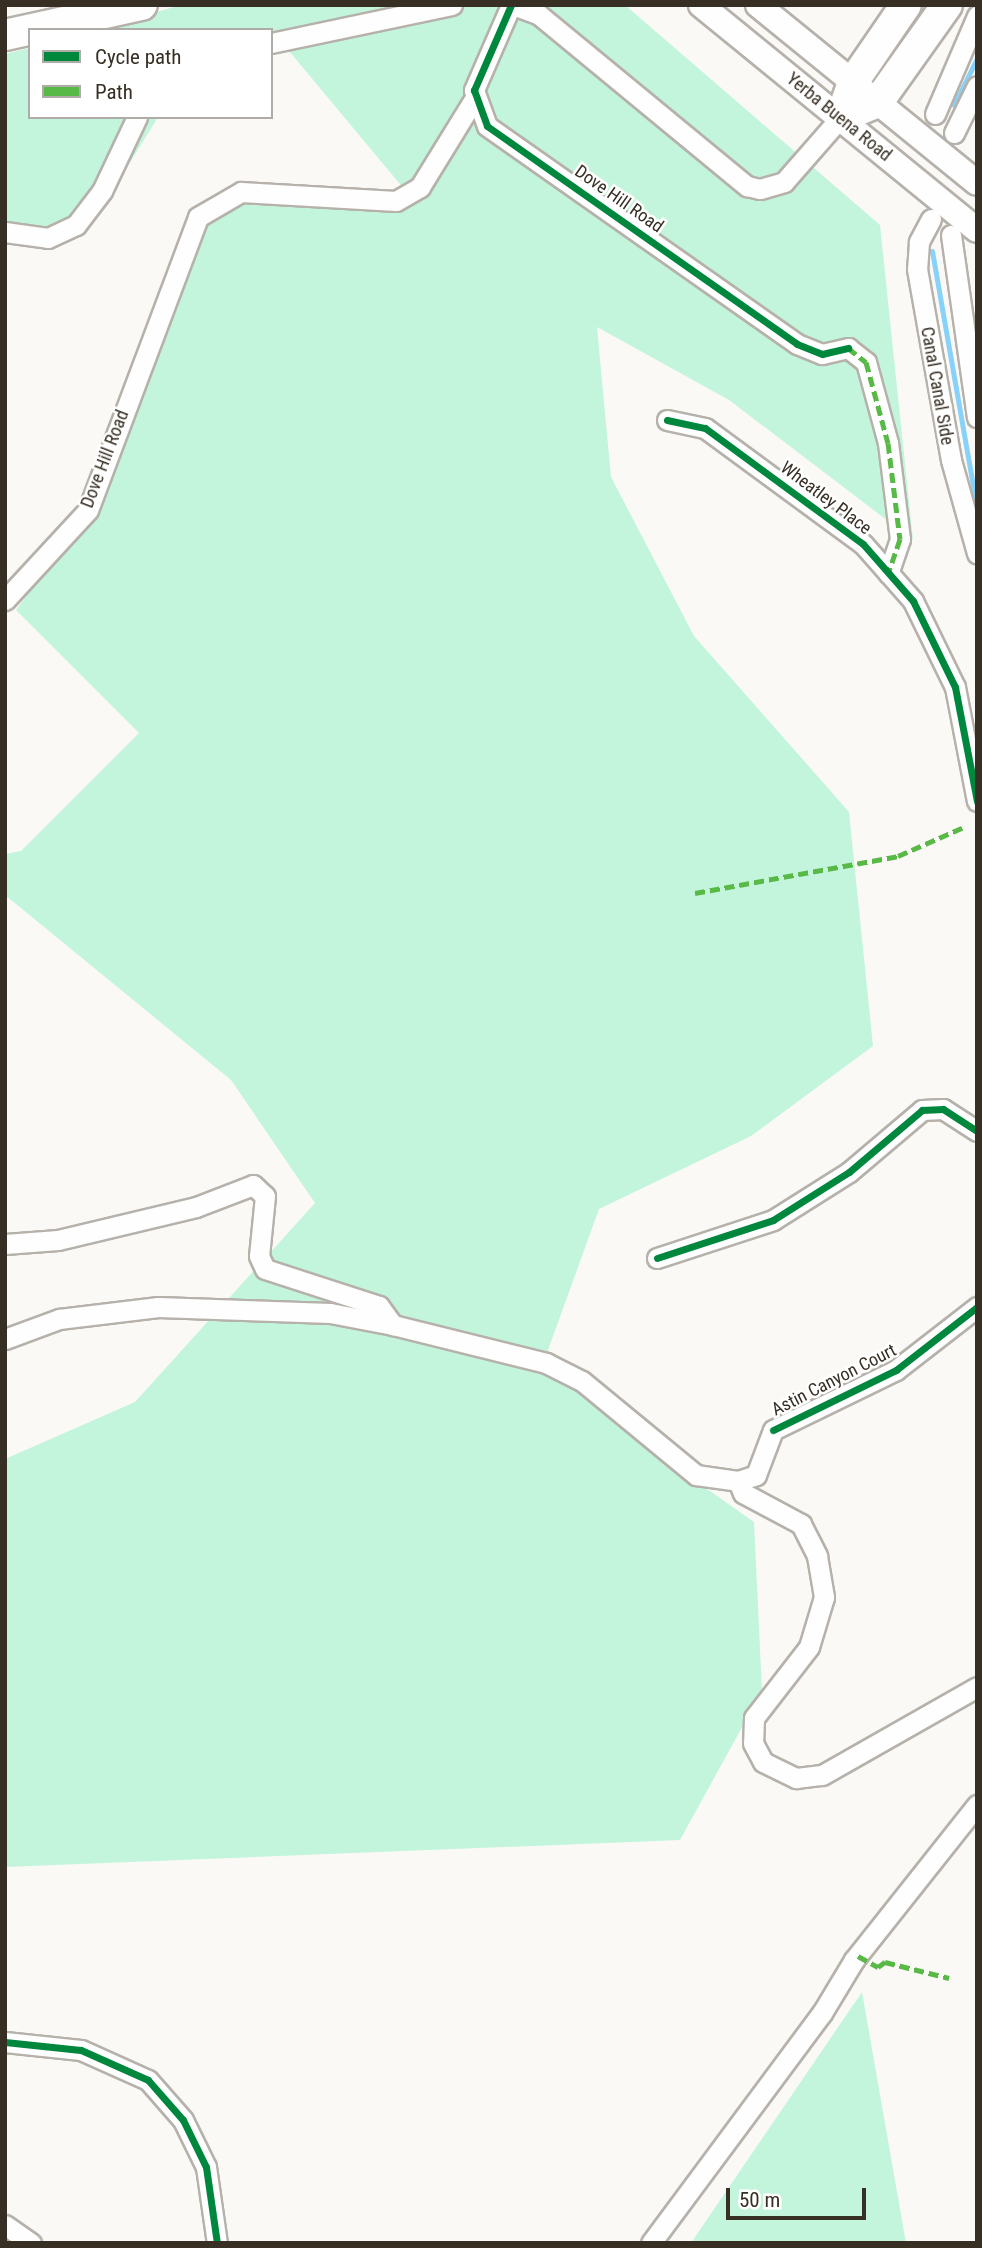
<!DOCTYPE html>
<style>
body{margin:0}
#map{position:relative;width:982px;height:2248px;overflow:hidden;background:#fbf9f6;font-family:"Roboto Condensed",sans-serif}
div>[style]{position:absolute}
.green>*{inset:0;background:#c2f5dc}
.stream>*{height:5px;margin:-2.5px;padding:0 2.5px;transform-origin:2.5px;border-radius:2.5px;background:#88d2fa}
.roads{filter:drop-shadow(2px 0 #b6b1aa) drop-shadow(-2px 0 #b6b1aa) drop-shadow(0 2px #b6b1aa) drop-shadow(0 -2px #b6b1aa)}
.minor>*{height:19px;margin:-9.5px;padding:0 9.5px;transform-origin:9.5px;border-radius:9.5px;background:#fefefe}
.major>*{height:24px;margin:-12px;padding:0 12px;transform-origin:12px;border-radius:12px;background:#fefefe}
.highway>*{height:30px;margin:-15px;padding:0 15px;transform-origin:15px;border-radius:15px;background:#fefefe}
.quiet>*{height:5px;margin-top:-2.5px;transform-origin:0;background:repeating-linear-gradient(90deg,#58b947 0 10px,transparent 0 15px)}
.cycleway>*{height:7px;margin:-3.5px;padding:0 3.5px;transform-origin:3.5px;border-radius:3.5px;background:#00873e}
span{translate:-50% -50%;white-space:nowrap;text-align:center;line-height:1.15;-webkit-text-stroke:5px #fff;paint-order:stroke}
.street-label{font-size:18px;color:#372f23}
.frame{position:absolute;inset:0;border:7px solid #372f23;pointer-events:none}
.legend{position:absolute;left:28px;top:28px;width:245px;height:91px;box-sizing:border-box;background:#fff;border:2px solid #afaca7;margin:0;padding:9px 12px;list-style:none;font-size:21px;color:#372f23}
.legend li{display:flex;align-items:center;gap:14px;height:35px}
.legend b{width:35px;border:2px solid #afaca7}
.scale{position:absolute;left:726px;top:2188px;width:140px;height:32px;box-sizing:border-box;border:4px solid #372f23;border-top:0;padding-left:9px;font-size:21px;line-height:24px;white-space:nowrap;color:#372f23;-webkit-text-stroke:5px #fff;paint-order:stroke}
</style>
<div id="map">
<div class="green">
<div style="clip-path:polygon(181px 5px,625px 5px,880px 225px,913px 540px,729px 400px,597px 327px,611px 477px,694px 636px,849px 812px,873px 1046px,751px 1136px,599px 1209px,548px 1350px,619px 1427px,754px 1522px,762px 1691px,680px 1840px,5px 1867px,5px 1459px,135px 1402px,315px 1203px,231px 1080px,5px 895px,5px 854px,21px 851px,139px 733px,16px 610px,78px 526px,212px 207px,254px 199px,409px 195px,284px 45px,271px 49px,271px 30px,94px 30px)"></div>
<div style="clip-path:polygon(30px 48px,30px 117px,158px 117px,88px 231px,52px 245px,5px 238px,5px 54px)"></div>
<div style="clip-path:polygon(862px 1992px,906px 2243px,691px 2243px)"></div>
</div>
<div class="stream">
<div style="left:954px;top:105px;width:52px;rotate:-63.9deg"></div>
<div style="left:932px;top:251px;width:263px;rotate:80.1deg"></div>
</div>
<div class="roads">
<div class="minor">
<div style="left:511px;top:5px;width:93px;rotate:113.5deg"></div>
<div style="left:474px;top:90px;width:38px;rotate:70deg"></div>
<div style="left:487px;top:126px;width:379px;rotate:35.1deg"></div>
<div style="left:797px;top:344px;width:27px;rotate:22deg"></div>
<div style="left:822px;top:354px;width:27px;rotate:-13deg"></div>
<div style="left:848px;top:348px;width:23px;rotate:38deg"></div>
<div style="left:866px;top:362px;width:84px;rotate:74.8deg"></div>
<div style="left:888px;top:443px;width:97px;rotate:82.9deg"></div>
<div style="left:900px;top:539px;width:36px;rotate:109deg"></div>
<div style="left:513px;top:5px;width:27px;rotate:20deg"></div>
<div style="left:538px;top:14px;width:271px;rotate:39.5deg"></div>
<div style="left:747px;top:186px;width:13px;rotate:13deg"></div>
<div style="left:760px;top:189px;width:25px;rotate:-16deg"></div>
<div style="left:784px;top:182px;width:86px;rotate:-48.8deg"></div>
<div style="left:271px;top:43px;width:185px;rotate:-11.9deg"></div>
<div style="left:935px;top:114px;width:107px;rotate:-66.8deg"></div>
<div style="left:954px;top:133px;width:52px;rotate:-63.9deg"></div>
<div style="left:931px;top:219px;width:26px;rotate:118deg"></div>
<div style="left:919px;top:242px;width:27px;rotate:94deg"></div>
<div style="left:917px;top:269px;width:194px;rotate:79.9deg"></div>
<div style="left:951px;top:460px;width:97px;rotate:74.4deg"></div>
<div style="left:5px;top:232px;width:43px;rotate:7.9deg"></div>
<div style="left:48px;top:238px;width:31px;rotate:-25deg"></div>
<div style="left:76px;top:225px;width:43px;rotate:-52.6deg"></div>
<div style="left:102px;top:191px;width:82px;rotate:-64.7deg"></div>
<div style="left:951px;top:235px;width:184px;rotate:81.9deg"></div>
<div style="left:667px;top:420px;width:39px;rotate:12deg"></div>
<div style="left:705px;top:428px;width:196px;rotate:36.3deg"></div>
<div style="left:863px;top:544px;width:76px;rotate:48.7deg"></div>
<div style="left:913px;top:601px;width:96px;rotate:64deg"></div>
<div style="left:955px;top:687px;width:116px;rotate:79.1deg"></div>
<div style="left:5px;top:600px;width:122px;rotate:-47.3deg"></div>
<div style="left:88px;top:510px;width:313px;rotate:-69.4deg"></div>
<div style="left:198px;top:217px;width:50px;rotate:-30.2deg"></div>
<div style="left:241px;top:192px;width:155px;rotate:3.3deg"></div>
<div style="left:396px;top:201px;width:28px;rotate:-30deg"></div>
<div style="left:420px;top:187px;width:101px;rotate:-58.4deg"></div>
<div style="left:5px;top:1244px;width:53px;rotate:-4.3deg"></div>
<div style="left:58px;top:1240px;width:142px;rotate:-13.4deg"></div>
<div style="left:196px;top:1207px;width:61px;rotate:-21.1deg"></div>
<div style="left:253px;top:1185px;width:16px;rotate:43deg"></div>
<div style="left:265px;top:1196px;width:60px;rotate:95.7deg"></div>
<div style="left:259px;top:1256px;width:14px;rotate:65deg"></div>
<div style="left:265px;top:1269px;width:120px;rotate:18deg"></div>
<div style="left:379px;top:1306px;width:24px;rotate:54deg"></div>
<div style="left:657px;top:1258px;width:122px;rotate:-18.1deg"></div>
<div style="left:773px;top:1220px;width:90px;rotate:-32.3deg"></div>
<div style="left:849px;top:1172px;width:96px;rotate:-40.3deg"></div>
<div style="left:922px;top:1110px;width:21px;rotate:-3deg"></div>
<div style="left:943px;top:1109px;width:40px;rotate:32.9deg"></div>
<div style="left:5px;top:1339px;width:58px;rotate:-20.3deg"></div>
<div style="left:59px;top:1319px;width:100px;rotate:-6.9deg"></div>
<div style="left:158px;top:1307px;width:172px;rotate:2deg"></div>
<div style="left:330px;top:1313px;width:64px;rotate:10.8deg"></div>
<div style="left:393px;top:1325px;width:158px;rotate:13.9deg"></div>
<div style="left:546px;top:1363px;width:40px;rotate:26.6deg"></div>
<div style="left:582px;top:1381px;width:148px;rotate:39.5deg"></div>
<div style="left:696px;top:1475px;width:42px;rotate:8.1deg"></div>
<div style="left:738px;top:1481px;width:19px;rotate:-18deg"></div>
<div style="left:756px;top:1475px;width:48px;rotate:-69.3deg"></div>
<div style="left:773px;top:1430px;width:137px;rotate:-26deg"></div>
<div style="left:896px;top:1370px;width:103px;rotate:-37.9deg"></div>
<div style="left:738px;top:1481px;width:13px;rotate:67deg"></div>
<div style="left:743px;top:1493px;width:66px;rotate:28.1deg"></div>
<div style="left:801px;top:1524px;width:36px;rotate:63deg"></div>
<div style="left:817px;top:1556px;width:42px;rotate:80.3deg"></div>
<div style="left:824px;top:1597px;width:52px;rotate:106.7deg"></div>
<div style="left:809px;top:1647px;width:90px;rotate:127.8deg"></div>
<div style="left:754px;top:1718px;width:25px;rotate:92deg"></div>
<div style="left:753px;top:1743px;width:21px;rotate:62deg"></div>
<div style="left:763px;top:1762px;width:37px;rotate:26deg"></div>
<div style="left:796px;top:1778px;width:26px;rotate:-7deg"></div>
<div style="left:822px;top:1775px;width:178px;rotate:-29.6deg"></div>
<div style="left:5px;top:2042px;width:76px;rotate:6deg"></div>
<div style="left:81px;top:2050px;width:73px;rotate:24.1deg"></div>
<div style="left:148px;top:2080px;width:53px;rotate:48.8deg"></div>
<div style="left:183px;top:2120px;width:52px;rotate:63.9deg"></div>
<div style="left:206px;top:2167px;width:77px;rotate:81.8deg"></div>
<div style="left:5px;top:2225px;width:32px;rotate:35deg"></div>
<div style="left:651px;top:2243px;width:287px;rotate:-53.4deg"></div>
<div style="left:822px;top:2013px;width:62px;rotate:-58.9deg"></div>
<div style="left:854px;top:1960px;width:198px;rotate:-51.6deg"></div>
</div>
<div class="major">
<div style="left:701px;top:5px;width:356px;rotate:39.2deg"></div>
<div style="left:758px;top:5px;width:282px;rotate:39.1deg"></div>
</div>
<div class="highway">
<div style="left:5px;top:35px;width:140px;rotate:-12.4deg"></div>
<div style="left:841px;top:117px;width:40px;rotate:-22deg"></div>
<div style="left:878px;top:102px;width:119px;rotate:-54.6deg"></div>
<div style="left:841px;top:117px;width:37px;rotate:-71deg"></div>
<div style="left:853px;top:82px;width:93px;rotate:-55.5deg"></div>
</div>
</div>
<div class="quiet">
<div style="left:848px;top:348px;width:23px;rotate:38deg"></div>
<div style="left:866px;top:362px;width:84px;rotate:74.8deg"></div>
<div style="left:888px;top:443px;width:97px;rotate:82.9deg"></div>
<div style="left:900px;top:539px;width:36px;rotate:109deg"></div>
<div style="left:695px;top:893px;width:206px;rotate:-10.3deg"></div>
<div style="left:898px;top:856px;width:72px;rotate:-23.7deg"></div>
<div style="left:858px;top:1956px;width:23px;rotate:29deg"></div>
<div style="left:878px;top:1967px;width:9px;rotate:-36deg"></div>
<div style="left:885px;top:1962px;width:66px;rotate:14deg"></div>
</div>
<div class="cycleway">
<div style="left:511px;top:5px;width:93px;rotate:113.5deg"></div>
<div style="left:474px;top:90px;width:38px;rotate:70deg"></div>
<div style="left:487px;top:126px;width:379px;rotate:35.1deg"></div>
<div style="left:797px;top:344px;width:27px;rotate:22deg"></div>
<div style="left:822px;top:354px;width:27px;rotate:-13deg"></div>
<div style="left:667px;top:420px;width:39px;rotate:12deg"></div>
<div style="left:705px;top:428px;width:196px;rotate:36.3deg"></div>
<div style="left:863px;top:544px;width:76px;rotate:48.7deg"></div>
<div style="left:913px;top:601px;width:96px;rotate:64deg"></div>
<div style="left:955px;top:687px;width:116px;rotate:79.1deg"></div>
<div style="left:657px;top:1258px;width:122px;rotate:-18.1deg"></div>
<div style="left:773px;top:1220px;width:90px;rotate:-32.3deg"></div>
<div style="left:849px;top:1172px;width:96px;rotate:-40.3deg"></div>
<div style="left:922px;top:1110px;width:21px;rotate:-3deg"></div>
<div style="left:943px;top:1109px;width:40px;rotate:32.9deg"></div>
<div style="left:773px;top:1430px;width:137px;rotate:-26deg"></div>
<div style="left:896px;top:1370px;width:103px;rotate:-37.9deg"></div>
<div style="left:5px;top:2042px;width:76px;rotate:6deg"></div>
<div style="left:81px;top:2050px;width:73px;rotate:24.1deg"></div>
<div style="left:148px;top:2080px;width:53px;rotate:48.8deg"></div>
<div style="left:183px;top:2120px;width:52px;rotate:63.9deg"></div>
<div style="left:206px;top:2167px;width:77px;rotate:81.8deg"></div>
</div>
<div class="street-label">
<span style="left:839px;top:117px;rotate:39deg">Yerba Buena Road</span>
<span style="left:619px;top:199px;rotate:35deg">Dove Hill Road</span>
<span style="left:937px;top:386px;rotate:80deg">Canal Canal Side</span>
<span style="left:105px;top:459px;rotate:-69deg">Dove Hill Road</span>
<span style="left:826px;top:498px;rotate:37deg">Wheatley Place</span>
<span style="left:834px;top:1380px;rotate:-27deg">Astin Canyon Court</span>
</div>
<div class="frame"></div>
<ul class="legend">
<li><b style="height:9px;background:#00873e"></b>Cycle path</li>
<li><b style="height:9px;background:#58b947"></b>Path</li>
</ul>
<div class="scale">50 m</div>
</div>
